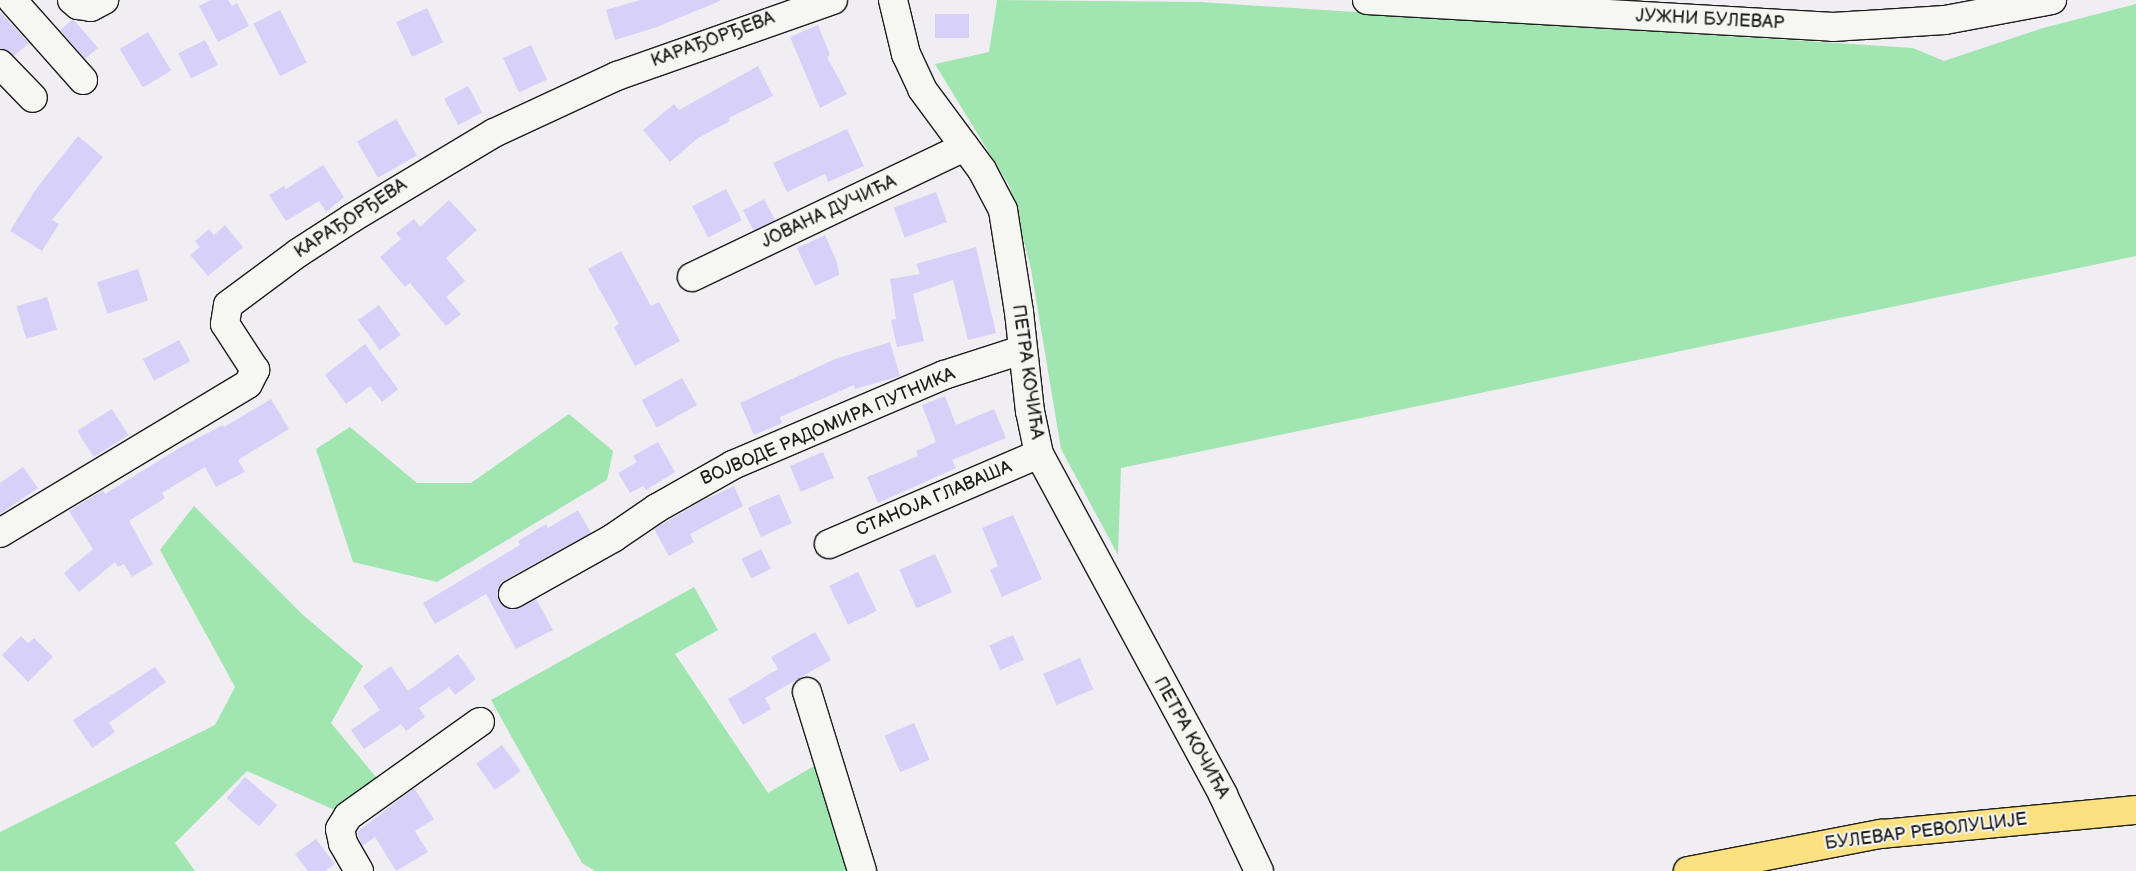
<!DOCTYPE html>
<meta charset="utf-8">
<style>
body{margin:0}
#map{position:relative;width:2136px;height:871px;overflow:hidden;background:#f0eef3;font-family:"Balsamiq Sans",sans-serif}
div>[style]{position:absolute}
.green>*{inset:0;background:#a1e5b0}
.building>*{inset:0;background:#d7d0f9;transform-origin:0 0}
.roads{filter:drop-shadow(1px 0 #1c1c1c) drop-shadow(-1px 0 #1c1c1c) drop-shadow(0 1px #1c1c1c) drop-shadow(0 -1px #1c1c1c)}
.minor>*{height:28px;margin:-14px;padding:0 14px;transform-origin:14px;border-radius:14px;background:#f6f6f2}
.major>*{height:28px;margin:-14px;padding:0 14px;transform-origin:14px;border-radius:14px;background:#fbe180}
span{translate:-50% -50%;white-space:nowrap;text-align:center;line-height:1.15;-webkit-text-stroke:4px #f6f6f2;paint-order:stroke}
.street-label{font-size:18px;color:#1c1c1c}
</style>
<div id="map">
<div class="green">
<div style="clip-path:polygon(997px 0,1200px 2px,1913px 48px,1944px 61px,2043px 28px,2136px 4px,2136px 256px,1121px 468px,1118px 555px,1061px 449px,1031px 269px,1010px 187px,935px 64px,989px 52px)"></div>
<div style="clip-path:polygon(569px 414px,613px 451px,607px 480px,437px 582px,353px 562px,316px 449px,350px 427px,417px 483px,471px 483px)"></div>
<div style="clip-path:polygon(194px 506px,303px 615px,363px 666px,331px 723px,386px 789px,348px 816px,247px 771px,175px 843px,195px 871px,0 871px,0 832px,215px 725px,235px 687px,160px 550px)"></div>
<div style="clip-path:polygon(694px 587px,718px 630px,675px 654px,768px 793px,814px 766px,849px 828px,862px 871px,595px 871px,582px 863px,491px 700px)"></div>
</div>
<div class="building">
<div style="clip-path:polygon(211px 0,228px 0,232px 6px,237px 3px,249px 26px,218px 42px,199px 6px)"></div>
<div style="clip-path:polygon(640px 0,720px 0,720px 1px,654px 28px,615px 40px,606px 10px)"></div>
<div style="left:427px;top:8px;width:38px;height:34px;rotate:65deg"></div>
<div style="left:280px;top:10px;width:59px;height:30px;rotate:63deg"></div>
<div style="clip-path:polygon(0 12px,29px 43px,14px 56px,0 49px)"></div>
<div style="left:935px;top:14px;width:34px;height:24px"></div>
<div style="left:73px;top:19px;width:38px;height:17px;rotate:49deg"></div>
<div style="clip-path:polygon(818px 25px,830px 55px,827px 57px,847px 94px,820px 108px,790px 37px)"></div>
<div style="left:148px;top:32px;width:45px;height:33px;rotate:59deg"></div>
<div style="left:205px;top:40px;width:28px;height:30px;rotate:63deg"></div>
<div style="left:531px;top:45px;width:38px;height:31px;rotate:65deg"></div>
<div style="clip-path:polygon(758px 66px,773px 96px,729px 118px,730px 121px,698px 138px,670px 162px,643px 130px,674px 104px,679px 110px)"></div>
<div style="left:468px;top:86px;width:30px;height:27px;rotate:62deg"></div>
<div style="left:396px;top:119px;width:42px;height:45px;rotate:60deg"></div>
<div style="clip-path:polygon(847px 129px,864px 166px,828px 182px,825px 174px,787px 192px,773px 163px)"></div>
<div style="clip-path:polygon(78px 136px,103px 157px,52px 220px,59px 224px,42px 251px,10px 231px,36px 189px)"></div>
<div style="clip-path:polygon(323px 165px,344px 197px,326px 212px,319px 201px,286px 221px,269px 195px,284px 186px,286px 189px)"></div>
<div style="left:726px;top:189px;width:35px;height:38px;rotate:63deg"></div>
<div style="left:936px;top:192px;width:32px;height:45px;rotate:70deg"></div>
<div style="left:764px;top:199px;width:24px;height:24px;rotate:62deg"></div>
<div style="clip-path:polygon(449px 200px,477px 230px,446px 258px,465px 281px,446px 297px,461px 314px,446px 326px,410px 283px,405px 287px,380px 257px,401px 239px,396px 233px,414px 219px,420px 227px)"></div>
<div style="clip-path:polygon(225px 225px,243px 247px,208px 276px,190px 255px,200px 247px,195px 241px,209px 229px,214px 235px)"></div>
<div style="clip-path:polygon(825px 235px,837px 262px,839px 275px,815px 286px,797px 248px)"></div>
<div style="clip-path:polygon(976px 247px,996px 333px,968px 340px,953px 280px,913px 294px,924px 341px,897px 347px,891px 320px,896px 319px,890px 279px,920px 274px,916px 264px)"></div>
<div style="clip-path:polygon(621px 251px,651px 306px,659px 302px,680px 341px,635px 366px,614px 327px,619px 324px,588px 269px)"></div>
<div style="left:138px;top:269px;width:33px;height:43px;rotate:72deg"></div>
<div style="left:47px;top:297px;width:34px;height:32px;rotate:73deg"></div>
<div style="left:379px;top:305px;width:37px;height:26px;rotate:54deg"></div>
<div style="left:179px;top:340px;width:24px;height:41px;rotate:62deg"></div>
<div style="clip-path:polygon(890px 342px,900px 376px,855px 389px,854px 385px,780px 417px,782px 423px,754px 435px,740px 403px,835px 359px)"></div>
<div style="clip-path:polygon(365px 344px,398px 389px,382px 402px,370px 386px,346px 404px,325px 375px)"></div>
<div style="left:682px;top:378px;width:31px;height:46px;rotate:61deg"></div>
<div style="clip-path:polygon(945px 396px,956px 425px,994px 409px,1006px 438px,952px 460px,956px 468px,878px 503px,867px 477px,918px 456px,916px 451px,936px 442px,922px 405px)"></div>
<div style="clip-path:polygon(271px 399px,289px 429px,238px 460px,245px 472px,216px 487px,205px 467px,162px 493px,165px 498px,129px 521px,153px 564px,132px 577px,124px 564px,118px 567px,115px 562px,79px 592px,64px 573px,93px 549px,69px 511px,103px 490px,105px 494px,181px 447px,223px 425px,224px 427px)"></div>
<div style="left:112px;top:409px;width:31px;height:41px;rotate:58deg"></div>
<div style="clip-path:polygon(658px 442px,675px 472px,646px 490px,643px 486px,630px 493px,618px 473px,637px 462px,633px 456px)"></div>
<div style="left:823px;top:452px;width:28px;height:36px;rotate:67deg"></div>
<div style="clip-path:polygon(23px 467px,38px 488px,0 514px,0 483px)"></div>
<div style="clip-path:polygon(734px 486px,743px 506px,690px 534px,694px 542px,669px 556px,654px 529px,700px 502px)"></div>
<div style="left:779px;top:494px;width:32px;height:34px;rotate:66deg"></div>
<div style="clip-path:polygon(578px 510px,591px 533px,505px 580px,497px 593px,500px 602px,512px 610px,536px 599px,553px 630px,516px 649px,486px 594px,435px 624px,423px 603px,520px 545px,518px 541px,546px 524px,548px 528px)"></div>
<div style="clip-path:polygon(1013px 515px,1042px 579px,1002px 597px,990px 570px,998px 566px,982px 528px)"></div>
<div style="left:761px;top:549px;width:22px;height:22px;rotate:63deg"></div>
<div style="left:935px;top:554px;width:42px;height:39px;rotate:66deg"></div>
<div style="left:858px;top:572px;width:43px;height:32px;rotate:64deg"></div>
<div style="clip-path:polygon(815px 632px,831px 660px,765px 698px,771px 709px,743px 725px,728px 699px,778px 669px,771px 657px)"></div>
<div style="left:1013px;top:635px;width:27px;height:26px;rotate:66deg"></div>
<div style="clip-path:polygon(21px 636px,28px 643px,34px 638px,53px 657px,28px 682px,2px 655px)"></div>
<div style="clip-path:polygon(458px 654px,476px 679px,455px 695px,449px 687px,419px 708px,425px 717px,406px 731px,401px 724px,364px 749px,351px 730px,380px 710px,363px 686px,391px 666px,408px 691px)"></div>
<div style="left:1080px;top:658px;width:34px;height:40px;rotate:67deg"></div>
<div style="clip-path:polygon(155px 667px,166px 682px,109px 723px,115px 732px,92px 748px,73px 720px)"></div>
<div style="left:914px;top:723px;width:40px;height:32px;rotate:67deg"></div>
<div style="left:502px;top:745px;width:32px;height:32px;rotate:54deg"></div>
<div style="left:245px;top:777px;width:43px;height:28px;rotate:41deg"></div>
<div style="clip-path:polygon(414px 788px,434px 819px,415px 831px,428px 852px,396px 871px,375px 837px,362px 846px,357px 832px)"></div>
<div style="clip-path:polygon(316px 839px,335px 864px,325px 871px,308px 871px,295px 854px)"></div>
</div>
<div class="roads">
<div class="minor">
<div style="left:12px;top:0;width:107px;rotate:48.4deg"></div>
<div style="left:72px;top:0;width:8px;rotate:40deg"></div>
<div style="left:78px;top:5px;width:13px;rotate:9deg"></div>
<div style="left:91px;top:7px;width:15px;rotate:-28deg"></div>
<div style="left:893px;top:0;width:56px;rotate:76.5deg"></div>
<div style="left:906px;top:54px;width:38px;rotate:65deg"></div>
<div style="left:922px;top:89px;width:101px;rotate:53.5deg"></div>
<div style="left:982px;top:170px;width:45px;rotate:62.3deg"></div>
<div style="left:1003px;top:210px;width:103px;rotate:81.1deg"></div>
<div style="left:1019px;top:312px;width:100px;rotate:83.7deg"></div>
<div style="left:1030px;top:411px;width:44px;rotate:78.2deg"></div>
<div style="left:1039px;top:454px;width:387px;rotate:61.6deg"></div>
<div style="left:1223px;top:795px;width:84px;rotate:64.7deg"></div>
<div style="left:1367px;top:0;width:467px;rotate:3.3deg"></div>
<div style="left:1833px;top:27px;width:112px;rotate:-3.6deg"></div>
<div style="left:1945px;top:20px;width:109px;rotate:-10.6deg"></div>
<div style="left:0;top:64px;width:47px;rotate:45.9deg"></div>
<div style="left:692px;top:277px;width:302px;rotate:-25.5deg"></div>
<div style="left:0;top:533px;width:289px;rotate:-31deg"></div>
<div style="left:248px;top:384px;width:16px;rotate:-63deg"></div>
<div style="left:255px;top:370px;width:55px;rotate:-123.1deg"></div>
<div style="left:225px;top:324px;width:19px;rotate:-81deg"></div>
<div style="left:228px;top:305px;width:87px;rotate:-36.6deg"></div>
<div style="left:298px;top:253px;width:64px;rotate:-32.9deg"></div>
<div style="left:352px;top:218px;width:165px;rotate:-30.9deg"></div>
<div style="left:494px;top:133px;width:136px;rotate:-24.9deg"></div>
<div style="left:617px;top:76px;width:229px;rotate:-19.4deg"></div>
<div style="left:829px;top:544px;width:228px;rotate:-23.2deg"></div>
<div style="left:513px;top:594px;width:115px;rotate:-29.2deg"></div>
<div style="left:613px;top:538px;width:53px;rotate:-34.3deg"></div>
<div style="left:657px;top:508px;width:87px;rotate:-29.5deg"></div>
<div style="left:733px;top:465px;width:229px;rotate:-23.1deg"></div>
<div style="left:944px;top:375px;width:82px;rotate:-17.8deg"></div>
<div style="left:807px;top:692px;width:187px;rotate:72.9deg"></div>
<div style="left:359px;top:871px;width:32px;rotate:-120deg"></div>
<div style="left:343px;top:843px;width:14px;rotate:-102deg"></div>
<div style="left:340px;top:829px;width:15px;rotate:-58deg"></div>
<div style="left:348px;top:816px;width:162px;rotate:-35.5deg"></div>
</div>
<div class="major">
<div style="left:1688px;top:871px;width:197px;rotate:-10.9deg"></div>
<div style="left:1881px;top:834px;width:256px;rotate:-5.4deg"></div>
</div>
</div>
<div class="street-label">
<span style="left:1710px;top:20px;rotate:3deg">ЈУЖНИ БУЛЕВАР</span>
<span style="left:713px;top:40px;rotate:-20deg">КАРАЂОРЂЕВА</span>
<span style="left:829px;top:212px;rotate:-25deg">ЈОВАНА ДУЧИЋА</span>
<span style="left:351px;top:219px;rotate:-33deg">КАРАЂОРЂЕВА</span>
<span style="left:1027px;top:372px;rotate:82deg">ПЕТРА КОЧИЋА</span>
<span style="left:828px;top:427px;rotate:-23deg">ВОЈВОДЕ РАДОМИРА ПУТНИКА</span>
<span style="left:934px;top:499px;rotate:-23deg">СТАНОЈА ГЛАВАША</span>
<span style="left:1191px;top:738px;rotate:61deg">ПЕТРА КОЧИЋА</span>
<span style="left:1926px;top:832px;rotate:-7deg">БУЛЕВАР РЕВОЛУЦИЈЕ</span>
</div>
</div>
